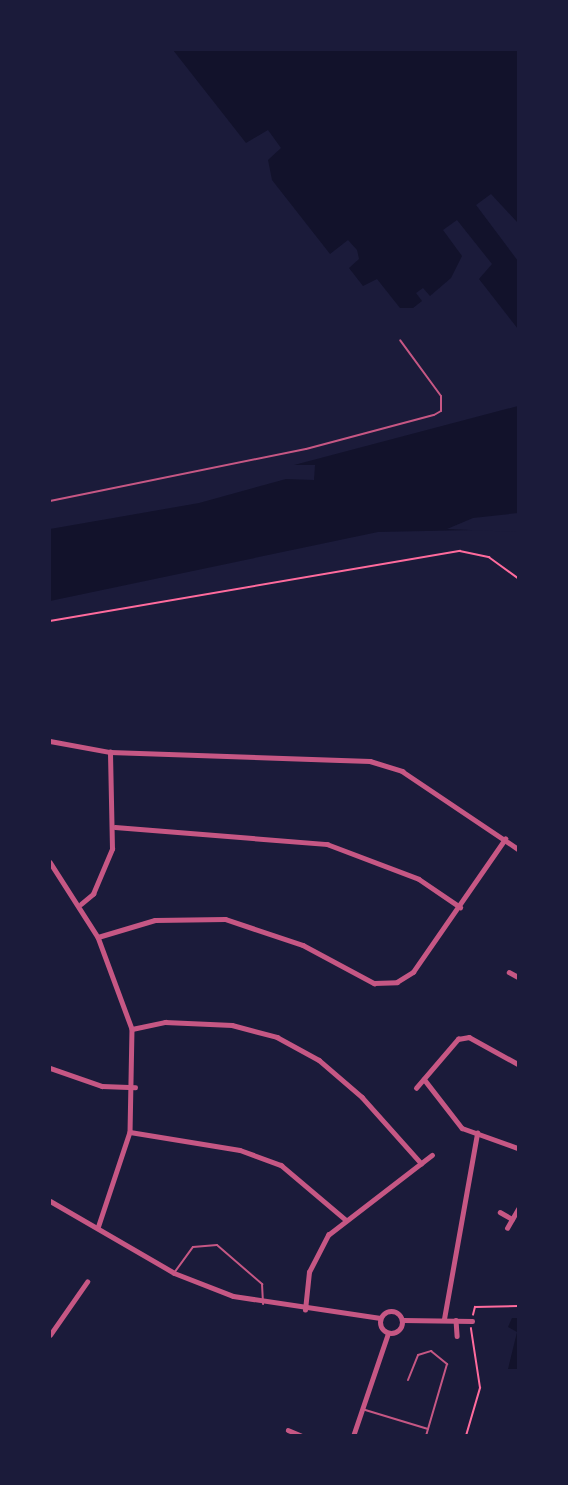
<!DOCTYPE html>
<html>
<head>
<meta charset="utf-8">
<style>
	body { margin:0 }
	#map { position:relative; width:568px; height:1485px; overflow:hidden; background:#1b1b3a; font-family:Karla,sans-serif }
	div>[style] { position:absolute }
	[style*='--x'] { left:calc(var(--x)*1px); top:calc(var(--y)*1px); width:calc(var(--w)*1px); rotate:calc(var(--a)*1deg) }
	.water>* { inset:0; background:#12122b }
	.pier>* { inset:0; background:#1b1b3a }
	.path>* { height:1.5px; margin:-0.75px; padding:0 0.75px; transform-origin:0.75px; border-radius:0.75px; background:#ff6b9d }
	.service>* { height:2px; margin:-1px; padding:0 1px; transform-origin:1px; border-radius:1px; background:#c65784 }
	.minor>* { height:4.5px; margin:-2.25px; padding:0 2.25px; transform-origin:2.25px; border-radius:2.25px; background:#c65784 }
	.tertiary>* { height:5px; margin:-2.5px; padding:0 2.5px; transform-origin:2.5px; border-radius:2.5px; background:#c65784 }
	.tertiary>.ring { margin:-2.5px; padding:0; box-sizing:content-box; background:none; border:5px solid #c65784; border-radius:50% }
	span { translate:-50% -50%; white-space:nowrap; text-align:center; line-height:1.15; -webkit-text-stroke:6px #1b1b3a; paint-order:stroke }
	.frame { position:absolute; inset:0; border:51px solid #1b1b3a; pointer-events:none }
</style>
</head>
<body>
<div id="map">
	<div class="water">
		<i style="clip-path:polygon(173px 50px,518px 50px,518px 223px,491px 194px,476px 205px,518px 261px,518px 329px,479px 279px,492px 264px,457px 220px,443px 230px,462px 256px,451px 278px,430px 296px,423px 288px,416px 293px,422px 301px,413px 308px,400px 308px,377px 279px,363px 286px,349px 268px,359px 259px,357px 250px,348px 240px,330px 254px,272px 180px,268px 160px,281px 148px,268px 130px,246px 143px)"></i>
		<i style="clip-path:polygon(518px 406px,518px 529px,378px 532px,50px 601px,50px 529px,199px 503px,286px 479px,314px 480px,315px 465px,294px 465px)"></i>
		<i style="clip-path:polygon(512px 1318px,518px 1318px,518px 1369px,508px 1369px,517px 1332px,508px 1327px)"></i>
	</div>
	<div class="pier">
		<i style="clip-path:polygon(518px 513px,518px 532px,447px 529px,473px 518px)"></i>
	</div>
	<div class="path">
		<i style="--x:50;--y:621;--w:416;--a:-9.7"></i>
		<i style="--x:460;--y:551;--w:30;--a:12"></i>
		<i style="--x:489;--y:557;--w:36;--a:36"></i>
		<i style="--x:473;--y:1315;--w:8;--a:-76"></i>
		<i style="--x:475;--y:1307;--w:43;--a:-1.3"></i>
		<i style="--x:466;--y:1436;--w:50;--a:-73.7"></i>
		<i style="--x:480;--y:1388;--w:60;--a:-98.7"></i>
	</div>
	<div class="service">
		<i style="--x:50;--y:501;--w:261;--a:-11.5"></i>
		<i style="--x:306;--y:449;--w:132;--a:-14.9"></i>
		<i style="--x:434;--y:415;--w:8;--a:-30"></i>
		<i style="--x:441;--y:411;--w:15;--a:-90"></i>
		<i style="--x:441;--y:396;--w:69;--a:-126.2"></i>
		<i style="--x:174;--y:1273;--w:32;--a:-54"></i>
		<i style="--x:193;--y:1247;--w:24;--a:-5"></i>
		<i style="--x:217;--y:1245;--w:60;--a:40.9"></i>
		<i style="--x:262;--y:1284;--w:20;--a:87"></i>
		<i style="--x:408;--y:1380;--w:27;--a:-68"></i>
		<i style="--x:418;--y:1355;--w:14;--a:-17"></i>
		<i style="--x:431;--y:1351;--w:21;--a:39"></i>
		<i style="--x:447;--y:1364;--w:75;--a:106.3"></i>
		<i style="--x:362;--y:1409;--w:69;--a:16.9"></i>
	</div>
	<div class="minor">
		<i style="--x:50;--y:741;--w:61;--a:10.4"></i>
		<i style="--x:110;--y:752;--w:260;--a:2"></i>
		<i style="--x:370;--y:761;--w:34;--a:17"></i>
		<i style="--x:402;--y:771;--w:140;--a:33.9"></i>
		<i style="--x:115;--y:827;--w:213;--a:4.6"></i>
		<i style="--x:327;--y:844;--w:98;--a:20.8"></i>
		<i style="--x:419;--y:879;--w:50;--a:34.3"></i>
		<i style="--x:50;--y:862;--w:89;--a:57.4"></i>
		<i style="--x:98;--y:937;--w:98;--a:69.7"></i>
		<i style="--x:132;--y:1029;--w:103;--a:91.1"></i>
		<i style="--x:130;--y:1132;--w:101;--a:108.4"></i>
		<i style="--x:81;--y:904;--w:16;--a:-40"></i>
		<i style="--x:93;--y:894;--w:49;--a:-67.1"></i>
		<i style="--x:112;--y:849;--w:97;--a:-91.2"></i>
		<i style="--x:98;--y:937;--w:59;--a:-16.6"></i>
		<i style="--x:155;--y:920;--w:70;--a:-0.8"></i>
		<i style="--x:225;--y:919;--w:82;--a:18.4"></i>
		<i style="--x:303;--y:945;--w:81;--a:28.2"></i>
		<i style="--x:374;--y:983;--w:23;--a:-2"></i>
		<i style="--x:397;--y:982;--w:19;--a:-32"></i>
		<i style="--x:413;--y:972;--w:162;--a:-55.3"></i>
		<i style="--x:509;--y:972;--w:10;--a:29"></i>
		<i style="--x:132;--y:1029;--w:34;--a:-12"></i>
		<i style="--x:165;--y:1022;--w:67;--a:2.6"></i>
		<i style="--x:232;--y:1025;--w:47;--a:14.9"></i>
		<i style="--x:277;--y:1037;--w:48;--a:28.7"></i>
		<i style="--x:319;--y:1060;--w:57;--a:40.7"></i>
		<i style="--x:362;--y:1097;--w:89;--a:48.2"></i>
		<i style="--x:50;--y:1068;--w:55;--a:19.1"></i>
		<i style="--x:102;--y:1086;--w:33;--a:2"></i>
		<i style="--x:424;--y:1079;--w:62;--a:52.2"></i>
		<i style="--x:462;--y:1128;--w:59;--a:19.7"></i>
		<i style="--x:416;--y:1088;--w:65;--a:-49.4"></i>
		<i style="--x:458;--y:1039;--w:11;--a:-10"></i>
		<i style="--x:469;--y:1037;--w:56;--a:28.9"></i>
		<i style="--x:130;--y:1132;--w:111;--a:9.3"></i>
		<i style="--x:240;--y:1150;--w:44;--a:20.1"></i>
		<i style="--x:281;--y:1165;--w:85;--a:40.2"></i>
		<i style="--x:500;--y:1212;--w:14;--a:30"></i>
		<i style="--x:507;--y:1228;--w:22;--a:-60"></i>
		<i style="--x:305;--y:1310;--w:38;--a:-84"></i>
		<i style="--x:309;--y:1272;--w:42;--a:-62.8"></i>
		<i style="--x:328;--y:1235;--w:131;--a:-37.6"></i>
		<i style="--x:444;--y:1319;--w:189;--a:-79.9"></i>
		<i style="--x:403;--y:1320;--w:69;--a:0.8"></i>
		<i style="--x:456;--y:1320;--w:16;--a:86"></i>
		<i style="--x:50;--y:1335;--w:65;--a:-55.1"></i>
		<i style="--x:288;--y:1430;--w:15;--a:23"></i>
	</div>
	<div class="tertiary">
		<i style="--x:50;--y:1201;--w:143;--a:30.1"></i>
		<i style="--x:174;--y:1273;--w:63;--a:21.3"></i>
		<i style="--x:233;--y:1296;--w:149;--a:8.5"></i>
		<i class="ring" style="left:380px;top:1311px;width:17px;height:17px"></i>
		<i style="--x:353;--y:1436;--w:109;--a:-71.2"></i>
	</div>
	<div class="frame"></div>
</div>
</body>
</html>
